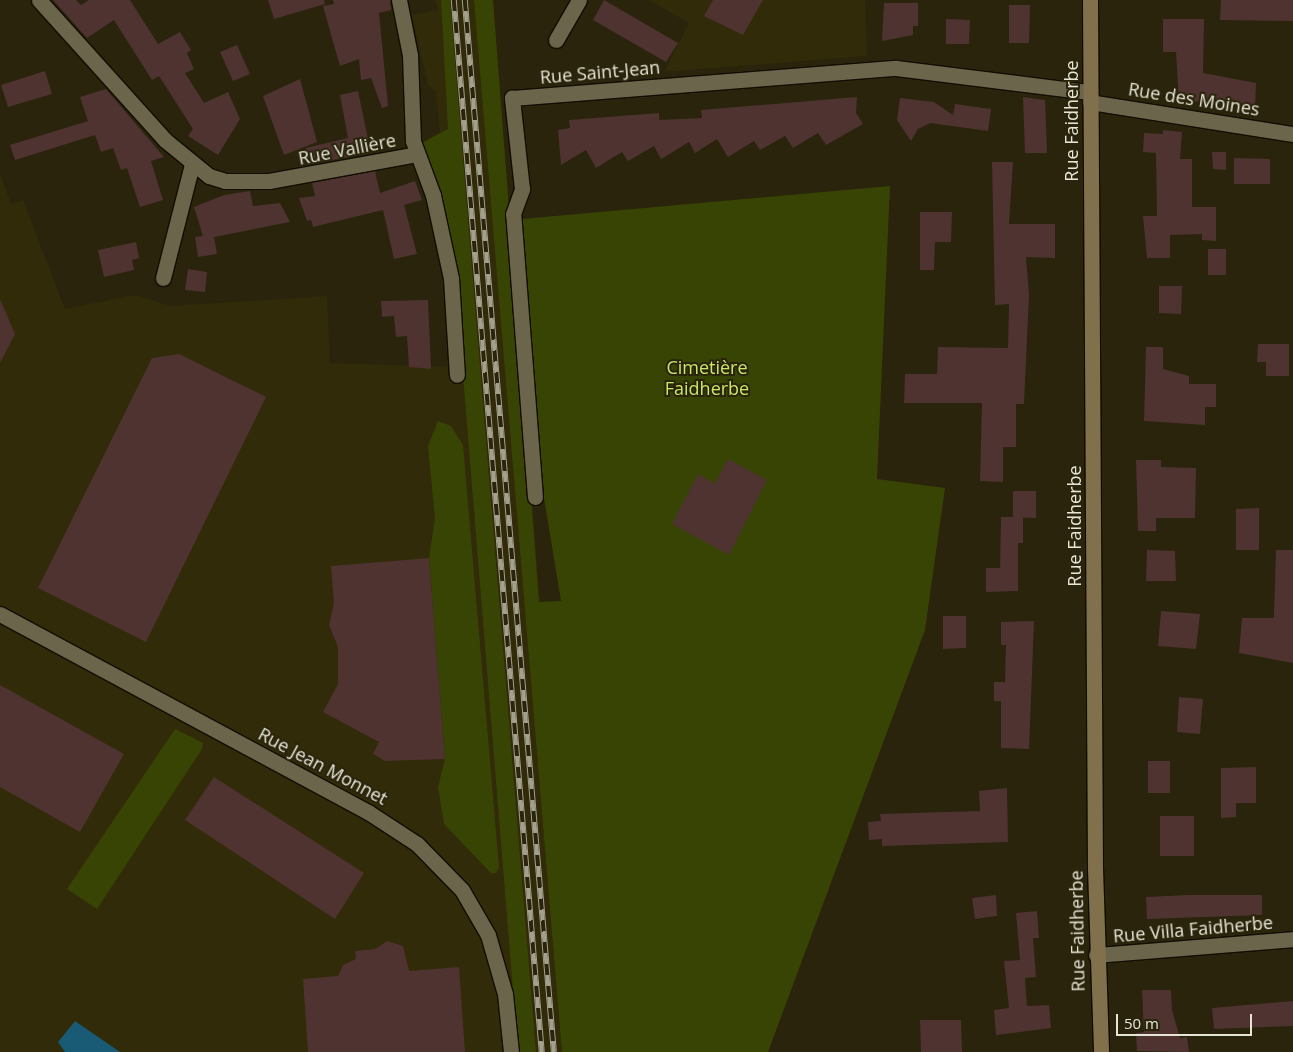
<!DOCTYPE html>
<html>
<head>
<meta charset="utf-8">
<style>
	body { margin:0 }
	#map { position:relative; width:1293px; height:1052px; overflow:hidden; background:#29240b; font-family:"Open Sans",sans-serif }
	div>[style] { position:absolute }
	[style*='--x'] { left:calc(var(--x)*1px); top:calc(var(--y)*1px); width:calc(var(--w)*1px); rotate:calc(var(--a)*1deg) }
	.built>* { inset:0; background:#312b09 }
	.green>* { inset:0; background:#384404 }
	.water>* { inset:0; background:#195a74 }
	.building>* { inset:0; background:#4e3330 }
	.roads { filter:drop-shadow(1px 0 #110d00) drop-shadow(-1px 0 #110d00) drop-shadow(0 1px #110d00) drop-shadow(0 -1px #110d00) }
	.street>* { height:15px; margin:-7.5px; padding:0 7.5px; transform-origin:7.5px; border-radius:7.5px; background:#6a654b }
	.secondary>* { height:15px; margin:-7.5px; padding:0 7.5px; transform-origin:7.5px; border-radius:7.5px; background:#80704b }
	.rail>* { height:5.5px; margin-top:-2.75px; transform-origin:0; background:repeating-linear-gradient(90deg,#29240b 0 11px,#a3a08d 0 22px); box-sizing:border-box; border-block:1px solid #a3a08d }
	span { translate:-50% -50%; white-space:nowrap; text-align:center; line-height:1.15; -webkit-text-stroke:4px #29240b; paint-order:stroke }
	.street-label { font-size:18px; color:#e7e5d6 }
	.park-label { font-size:18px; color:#c9e767 }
	.scale { position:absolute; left:1116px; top:1014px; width:136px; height:22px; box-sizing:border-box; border:2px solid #e7e5d6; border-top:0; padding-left:6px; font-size:15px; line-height:18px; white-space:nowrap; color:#e7e5d6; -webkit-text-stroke:4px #29240b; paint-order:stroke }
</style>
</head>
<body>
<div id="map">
	<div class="built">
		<i style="clip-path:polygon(435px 0,493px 0,575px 1052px,0 1052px,0 173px,11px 204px,23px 200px,65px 309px,134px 295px,171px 306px,327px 296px,330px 363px,462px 367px,447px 231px,422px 143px,440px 132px,436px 92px,428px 85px,412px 15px,438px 10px)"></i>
		<i style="clip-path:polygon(649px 0,865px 0,867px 56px,664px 72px,689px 23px)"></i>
	</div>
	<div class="green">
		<i style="clip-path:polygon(441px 0,450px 0,536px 1052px,518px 1052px,457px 301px,447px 231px,422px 143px,448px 129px)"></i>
		<i style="clip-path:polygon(474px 0,493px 0,539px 602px,561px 601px,544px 498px,522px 219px,890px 186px,877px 479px,945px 488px,925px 630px,768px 1052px,562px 1052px)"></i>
		<i style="clip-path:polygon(438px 421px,451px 426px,463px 445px,499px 867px,496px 873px,491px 873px,444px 824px,438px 787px,445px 759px,429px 558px,435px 518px,428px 446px)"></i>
		<i style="clip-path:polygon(175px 729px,203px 743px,202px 749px,97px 909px,67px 889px)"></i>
	</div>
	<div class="water">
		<i style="clip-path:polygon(75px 1021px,120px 1052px,65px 1052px,58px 1042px)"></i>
	</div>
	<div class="building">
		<i style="clip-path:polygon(53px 0,76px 0,81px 5px,89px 0,130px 0,158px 44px,180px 32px,191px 50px,187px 53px,194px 69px,185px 73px,204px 103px,228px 92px,240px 119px,218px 155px,188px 136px,193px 129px,159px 76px,152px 80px,114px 20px,87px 38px)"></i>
		<i style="clip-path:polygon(268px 0,324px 0,325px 4px,274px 19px)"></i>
		<i style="clip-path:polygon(333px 0,390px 0,391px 10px,379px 13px,388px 106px,382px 108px,371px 78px,361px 80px,359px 59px,340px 66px,323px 6px,334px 4px)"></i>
		<i style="clip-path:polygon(604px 0,678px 43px,666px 62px,593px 20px)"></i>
		<i style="clip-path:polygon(713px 0,763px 0,743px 35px,704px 16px)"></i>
		<i style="clip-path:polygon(1221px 0,1293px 0,1293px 21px,1220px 20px)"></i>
		<i style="clip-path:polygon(884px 3px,918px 3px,918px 26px,913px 26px,913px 35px,882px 41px)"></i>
		<i style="clip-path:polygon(1009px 5px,1030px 5px,1029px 43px,1009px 43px)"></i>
		<i style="clip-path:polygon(946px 19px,970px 20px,969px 44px,946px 44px)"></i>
		<i style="clip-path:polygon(1163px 19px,1204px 19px,1203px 73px,1256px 83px,1255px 109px,1208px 97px,1208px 101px,1179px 102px,1176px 52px,1163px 52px)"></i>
		<i style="clip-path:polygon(237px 45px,250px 74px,233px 81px,220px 52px)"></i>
		<i style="clip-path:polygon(45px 71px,52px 94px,8px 107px,1px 85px)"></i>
		<i style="clip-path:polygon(300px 79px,317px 142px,284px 155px,263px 96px)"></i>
		<i style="clip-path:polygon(106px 89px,164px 157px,151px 161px,163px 200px,140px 207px,127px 168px,121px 170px,113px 148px,101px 152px,95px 135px,15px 160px,10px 145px,88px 121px,80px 97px)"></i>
		<i style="clip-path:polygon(358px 91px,371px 153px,310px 164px,306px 148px,348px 138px,340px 95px)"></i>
		<i style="clip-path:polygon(857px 97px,856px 113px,863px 124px,826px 145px,818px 133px,793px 148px,785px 136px,760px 150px,754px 141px,728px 157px,717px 139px,695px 153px,689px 142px,661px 159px,654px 146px,628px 161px,622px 152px,596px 168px,586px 150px,561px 165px,558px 130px,570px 128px,569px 120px,659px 113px,659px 120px,702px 118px,701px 110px)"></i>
		<i style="clip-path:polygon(1023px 97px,1045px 100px,1047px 153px,1025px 153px)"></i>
		<i style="clip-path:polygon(900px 98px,934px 102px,953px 115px,955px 104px,991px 109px,988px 131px,930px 123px,918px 129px,911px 141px,897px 120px)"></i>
		<i style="clip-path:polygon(1163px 130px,1182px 132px,1180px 159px,1192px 159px,1192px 207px,1216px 207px,1216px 241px,1202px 240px,1202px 234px,1170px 235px,1170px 258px,1147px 258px,1143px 216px,1157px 216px,1156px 153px,1143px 152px,1144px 133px,1163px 134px)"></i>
		<i style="clip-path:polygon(1212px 152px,1226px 152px,1226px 170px,1213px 169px)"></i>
		<i style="clip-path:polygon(1234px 158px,1270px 159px,1270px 184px,1234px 184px)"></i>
		<i style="clip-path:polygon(992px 162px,1013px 162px,1009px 224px,1055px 224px,1055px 258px,1026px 257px,1029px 295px,1024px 404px,1016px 404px,1016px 447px,1003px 447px,1003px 482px,980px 481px,982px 403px,904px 403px,905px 374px,937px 374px,938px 347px,1008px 348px,1009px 304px,995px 305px)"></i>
		<i style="clip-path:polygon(375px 171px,380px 193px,415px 181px,422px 200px,404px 205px,417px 254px,394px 259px,383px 210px,313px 227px,311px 220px,307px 221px,299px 198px,315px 196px,312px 183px)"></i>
		<i style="clip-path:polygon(250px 191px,253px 206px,280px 203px,290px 222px,214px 237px,217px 254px,198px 257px,195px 237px,203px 236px,194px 207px,224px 195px)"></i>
		<i style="clip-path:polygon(920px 212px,952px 212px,951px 242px,935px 242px,934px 270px,920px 270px)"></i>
		<i style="clip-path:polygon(136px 242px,139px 258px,132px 260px,134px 270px,104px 277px,98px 250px)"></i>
		<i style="clip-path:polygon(1208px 249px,1226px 249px,1226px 275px,1208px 275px)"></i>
		<i style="clip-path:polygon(188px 269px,207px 272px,205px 292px,185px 290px)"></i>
		<i style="clip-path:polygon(1159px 286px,1182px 286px,1181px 314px,1159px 313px)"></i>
		<i style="clip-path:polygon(0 299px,15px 334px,0 363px)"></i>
		<i style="clip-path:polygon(428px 300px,431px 369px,409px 367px,407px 336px,396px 337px,394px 316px,382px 317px,381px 301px)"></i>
		<i style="clip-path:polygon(1258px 344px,1289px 344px,1289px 376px,1266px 376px,1266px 362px,1257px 362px)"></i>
		<i style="clip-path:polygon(1146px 347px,1163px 347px,1163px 369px,1189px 376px,1189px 384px,1216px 384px,1216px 407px,1205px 407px,1205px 425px,1144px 421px)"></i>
		<i style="clip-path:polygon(179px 354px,266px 397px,146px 642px,38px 588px,152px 358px)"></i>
		<i style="clip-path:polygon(728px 459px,767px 480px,729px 555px,672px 524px,698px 474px,715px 484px)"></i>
		<i style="clip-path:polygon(1136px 460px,1161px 460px,1161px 467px,1196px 468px,1195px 518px,1156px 518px,1156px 531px,1138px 531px)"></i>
		<i style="clip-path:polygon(1013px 491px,1036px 491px,1036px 518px,1013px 517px)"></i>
		<i style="clip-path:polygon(1259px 508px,1259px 550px,1236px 550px,1236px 509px)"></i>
		<i style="clip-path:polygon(1001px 517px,1023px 517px,1023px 543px,1018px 543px,1018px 591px,986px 592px,986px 568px,1000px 568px)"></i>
		<i style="clip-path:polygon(1147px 550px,1175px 551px,1176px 581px,1146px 581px)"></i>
		<i style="clip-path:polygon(1276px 550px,1293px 550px,1293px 663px,1239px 653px,1242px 618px,1274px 618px)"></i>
		<i style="clip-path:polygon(429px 558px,445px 759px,385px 761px,373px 754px,379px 742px,323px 712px,338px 684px,338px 647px,329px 625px,334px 603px,331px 566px)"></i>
		<i style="clip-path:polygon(1161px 611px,1200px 614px,1196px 649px,1158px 646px)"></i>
		<i style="clip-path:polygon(943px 616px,966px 616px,966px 648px,943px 649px)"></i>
		<i style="clip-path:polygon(1034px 621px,1029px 749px,1001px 748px,1001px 701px,994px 701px,994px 682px,1005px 682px,1006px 645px,1001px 645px,1001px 622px)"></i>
		<i style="clip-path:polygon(0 685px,124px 754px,80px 832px,0 787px)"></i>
		<i style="clip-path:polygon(1179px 697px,1203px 699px,1200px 734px,1177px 732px)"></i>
		<i style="clip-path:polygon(1148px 761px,1170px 761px,1170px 793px,1148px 793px)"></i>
		<i style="clip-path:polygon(1256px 767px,1256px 803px,1236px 803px,1236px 817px,1221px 818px,1221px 768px)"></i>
		<i style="clip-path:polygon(214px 777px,364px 873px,335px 919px,185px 820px)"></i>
		<i style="clip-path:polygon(1007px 788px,1008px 842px,882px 846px,882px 839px,869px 840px,868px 822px,881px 821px,880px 814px,980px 811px,979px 791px)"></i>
		<i style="clip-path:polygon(1160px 816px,1194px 816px,1194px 856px,1160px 856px)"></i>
		<i style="clip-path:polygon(996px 895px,997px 916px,975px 919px,972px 898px)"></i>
		<i style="clip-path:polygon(1187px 895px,1262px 895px,1262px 915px,1147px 919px,1146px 897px)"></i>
		<i style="clip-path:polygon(1037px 911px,1039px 938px,1033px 938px,1036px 977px,1025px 978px,1027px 1006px,1049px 1005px,1051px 1028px,996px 1035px,994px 1010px,1009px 1008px,1004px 961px,1020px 960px,1016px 913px)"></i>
		<i style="clip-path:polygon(387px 941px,403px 946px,409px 971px,459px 967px,465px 1052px,308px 1052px,303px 979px,338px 976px,343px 965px,356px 959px,355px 951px,375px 949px)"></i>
		<i style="clip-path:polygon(1142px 990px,1171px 990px,1172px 1010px,1180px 1038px,1187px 1037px,1189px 1052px,1137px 1051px,1136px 1033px,1144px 1032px)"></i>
		<i style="clip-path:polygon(1293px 1001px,1293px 1026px,1214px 1029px,1212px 1008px)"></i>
		<i style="clip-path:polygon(920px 1020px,961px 1020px,962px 1052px,921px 1052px)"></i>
	</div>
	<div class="roads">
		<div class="street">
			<i style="--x:39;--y:0;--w:188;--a:48"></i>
			<i style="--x:165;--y:140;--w:57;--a:39.3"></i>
			<i style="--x:209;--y:176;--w:17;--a:17"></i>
			<i style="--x:225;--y:181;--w:44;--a:0"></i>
			<i style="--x:269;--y:181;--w:150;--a:-10.3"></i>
			<i style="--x:399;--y:0;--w:56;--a:78.7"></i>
			<i style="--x:410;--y:55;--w:86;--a:88"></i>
			<i style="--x:413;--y:141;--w:58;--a:69.7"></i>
			<i style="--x:433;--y:195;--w:85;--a:77.8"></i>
			<i style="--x:451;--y:278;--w:97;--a:86.5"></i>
			<i style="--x:556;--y:40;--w:46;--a:-60.1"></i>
			<i style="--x:1090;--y:102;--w:206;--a:9"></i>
			<i style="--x:163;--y:278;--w:118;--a:-75.7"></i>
			<i style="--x:535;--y:497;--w:284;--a:-94.4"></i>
			<i style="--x:513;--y:214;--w:27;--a:-70"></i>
			<i style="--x:522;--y:189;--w:92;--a:-96.3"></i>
			<i style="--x:512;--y:98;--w:385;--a:-4.5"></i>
			<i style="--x:896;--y:68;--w:195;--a:7.1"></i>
			<i style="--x:0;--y:614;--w:418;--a:28.3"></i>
			<i style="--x:368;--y:812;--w:59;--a:33.1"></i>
			<i style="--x:417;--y:844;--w:64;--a:45.6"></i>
			<i style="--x:462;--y:890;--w:52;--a:60"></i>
			<i style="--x:488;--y:935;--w:61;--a:73.9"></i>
			<i style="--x:505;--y:994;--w:58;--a:84.1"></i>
			<i style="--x:1096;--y:955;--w:198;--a:-4.6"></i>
		</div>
		<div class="secondary">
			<i style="--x:1090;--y:0;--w:868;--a:89.67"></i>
			<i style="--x:1095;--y:868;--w:184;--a:88.1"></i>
		</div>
	</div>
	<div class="rail">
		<i style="--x:454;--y:0;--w:1056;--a:85.22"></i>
		<i style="--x:465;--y:0;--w:1056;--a:85.16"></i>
	</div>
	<div class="street-label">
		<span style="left:600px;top:72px;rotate:-5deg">Rue Saint-Jean</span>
		<span style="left:1194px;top:99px;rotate:9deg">Rue des Moines</span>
		<span style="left:1071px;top:121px;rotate:-90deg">Rue Faidherbe</span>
		<span style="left:347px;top:149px;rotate:-11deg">Rue Vallière</span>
		<span style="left:1074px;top:526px;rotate:-90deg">Rue Faidherbe</span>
		<span style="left:323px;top:766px;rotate:28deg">Rue Jean Monnet</span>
		<span style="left:1193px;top:929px;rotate:-5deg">Rue Villa Faidherbe</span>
		<span style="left:1077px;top:931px;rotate:-91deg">Rue Faidherbe</span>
	</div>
	<div class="park-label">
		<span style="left:707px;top:378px">Cimetière<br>Faidherbe</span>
	</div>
	<div class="scale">50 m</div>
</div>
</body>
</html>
